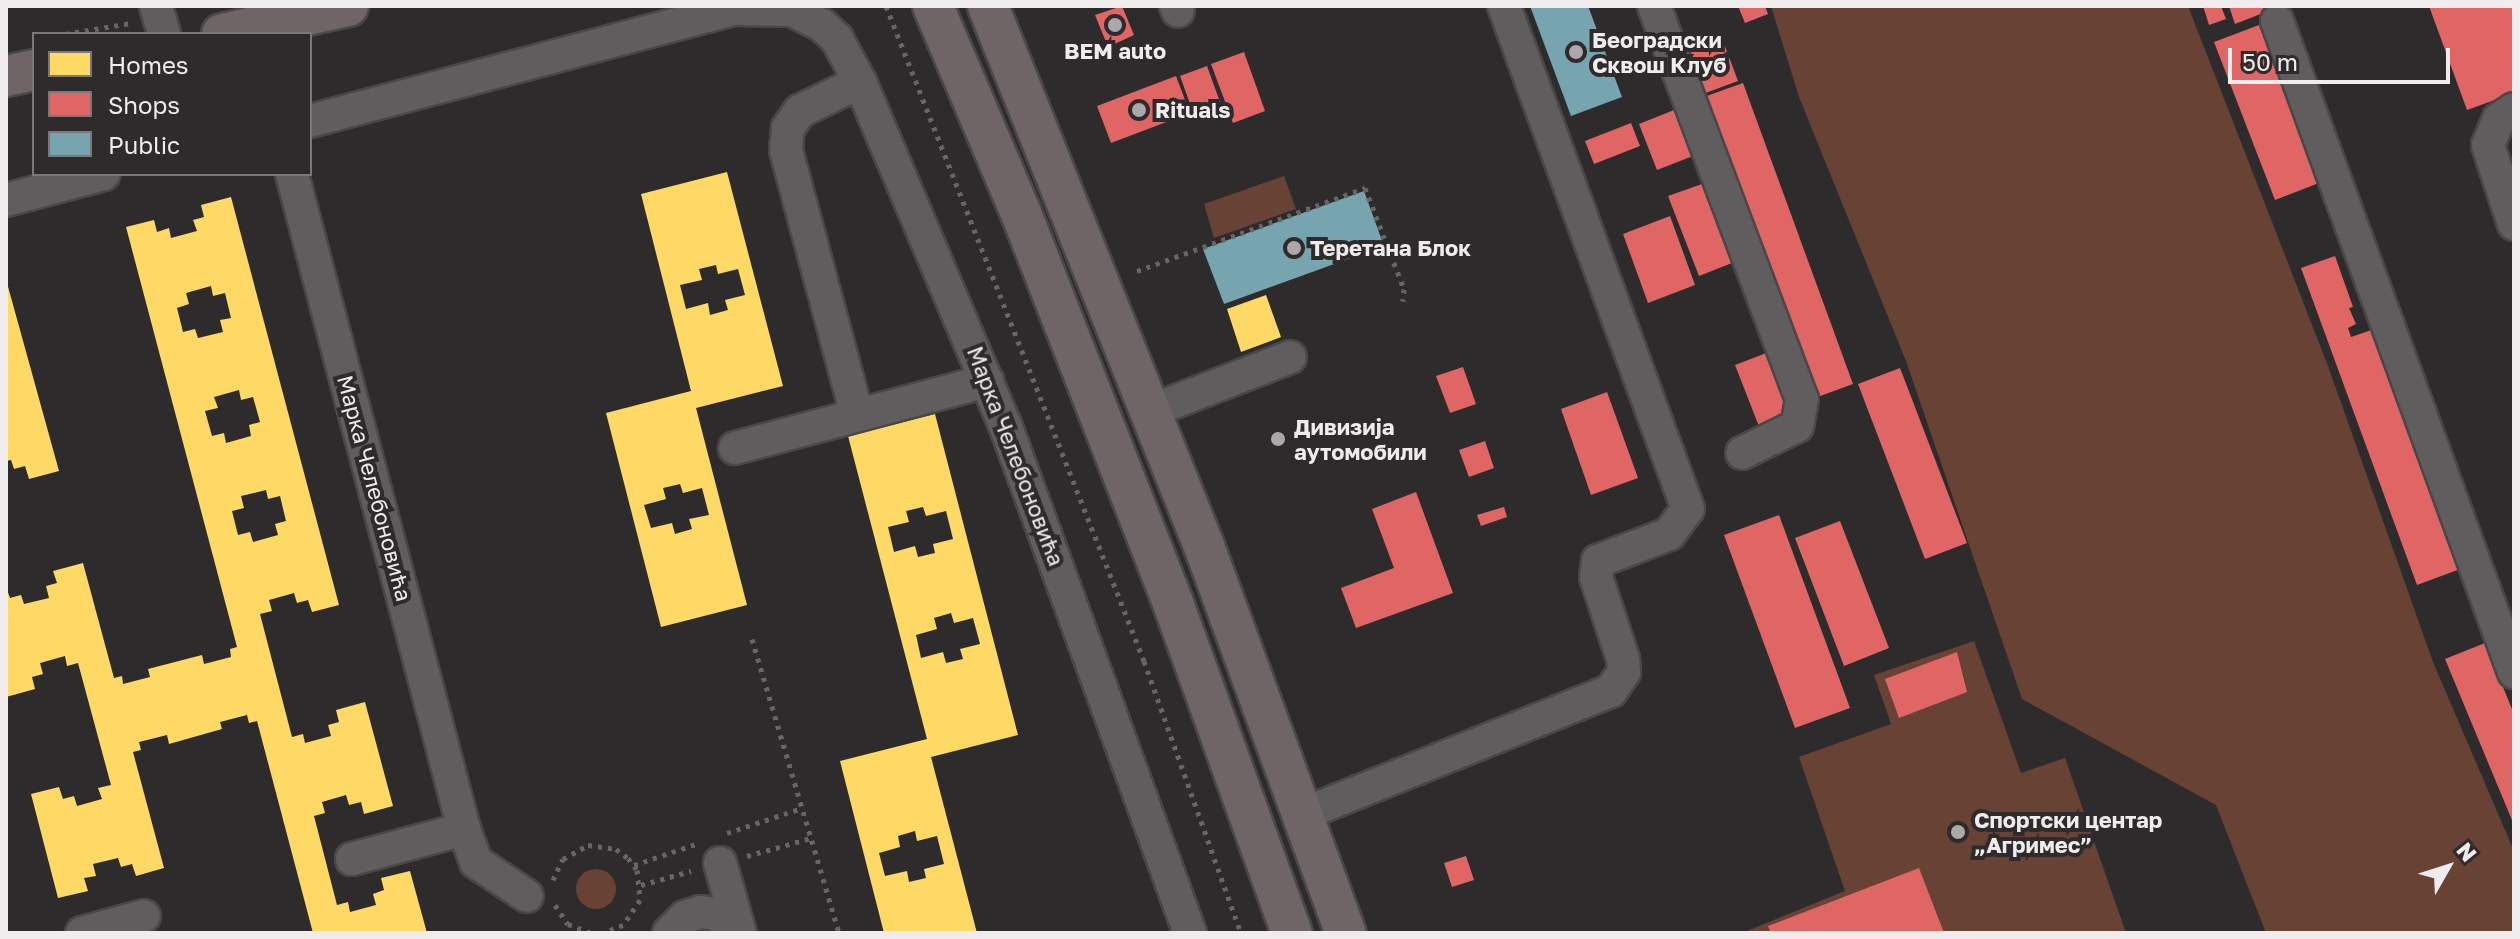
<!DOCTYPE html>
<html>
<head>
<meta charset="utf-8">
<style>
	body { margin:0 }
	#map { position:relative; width:2520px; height:939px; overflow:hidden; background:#2e2b2c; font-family:"Golos Text",sans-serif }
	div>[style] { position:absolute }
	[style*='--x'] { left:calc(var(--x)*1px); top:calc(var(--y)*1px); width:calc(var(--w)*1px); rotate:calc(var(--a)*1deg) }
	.green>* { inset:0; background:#694236 }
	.round { border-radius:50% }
	.homes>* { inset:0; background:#ffd966 }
	.shops>* { inset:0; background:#e06666 }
	.public>* { inset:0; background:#76a5af }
	.path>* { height:5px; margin-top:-2.5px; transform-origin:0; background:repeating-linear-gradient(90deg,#676666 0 4px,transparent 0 10px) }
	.roads { filter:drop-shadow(2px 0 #4a4748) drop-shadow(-2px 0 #4a4748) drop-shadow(0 2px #4a4748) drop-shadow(0 -2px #4a4748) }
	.minor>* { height:32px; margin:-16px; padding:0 16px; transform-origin:16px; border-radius:16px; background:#5f5d5e }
	.major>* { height:40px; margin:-20px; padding:0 20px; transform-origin:20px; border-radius:20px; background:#6f6466 }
	.dots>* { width:22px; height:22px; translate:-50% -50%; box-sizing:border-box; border:4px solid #2f2a2c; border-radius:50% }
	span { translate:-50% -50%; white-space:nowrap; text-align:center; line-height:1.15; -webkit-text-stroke:8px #2f2a2c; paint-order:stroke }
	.poi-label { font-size:22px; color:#f0ecee; font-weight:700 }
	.left { translate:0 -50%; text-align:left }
	.street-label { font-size:22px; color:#f0ecee }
	.frame { position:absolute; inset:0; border:8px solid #f0ecee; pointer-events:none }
	.legend { position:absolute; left:32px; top:32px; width:280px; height:144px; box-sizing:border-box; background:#2f2a2c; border:2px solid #7c787a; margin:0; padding:10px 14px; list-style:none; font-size:24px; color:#f0ecee }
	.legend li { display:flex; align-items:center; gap:16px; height:40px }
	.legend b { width:40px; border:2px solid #7c787a }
	.north { position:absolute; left:2408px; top:827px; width:80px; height:80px; -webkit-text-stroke:6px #2f2a2c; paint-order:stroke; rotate:51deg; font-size:22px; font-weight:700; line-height:32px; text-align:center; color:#f0ecee }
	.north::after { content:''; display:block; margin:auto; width:28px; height:36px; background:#f0ecee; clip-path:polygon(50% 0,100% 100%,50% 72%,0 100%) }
	.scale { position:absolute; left:2228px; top:48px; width:222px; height:36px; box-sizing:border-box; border:4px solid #f0ecee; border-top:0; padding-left:10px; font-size:24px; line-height:28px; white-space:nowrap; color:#f0ecee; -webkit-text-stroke:6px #2f2a2c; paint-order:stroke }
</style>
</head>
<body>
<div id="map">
	<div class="green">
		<i style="clip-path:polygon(1771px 6px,2188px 6px,2328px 366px,2433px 662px,2514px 851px,2514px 933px,2266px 933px,2216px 805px,2022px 699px,1906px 361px,1799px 97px)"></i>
		<i style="clip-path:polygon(1284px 176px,1296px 209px,1214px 238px,1204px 204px)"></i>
		<i style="clip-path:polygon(1974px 641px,2021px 773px,2065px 758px,2126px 933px,1742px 933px,1845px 891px,1799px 757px,1891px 724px,1874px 675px)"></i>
		<i class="round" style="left:576px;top:869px;width:40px;height:40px"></i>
	</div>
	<div class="homes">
		<i style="clip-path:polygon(evenodd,727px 172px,783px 386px,696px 408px,747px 605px,661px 627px,606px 413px,691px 391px,641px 194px,727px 172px,716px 265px,718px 274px,738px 269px,745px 295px,725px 300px,728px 310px,710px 315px,708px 303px,686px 309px,680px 285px,702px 280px,699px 269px,716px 265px,727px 172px,680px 484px,683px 493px,702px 488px,709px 515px,689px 519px,692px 529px,675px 534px,672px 523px,651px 528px,644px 505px,666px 499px,663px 488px,680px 484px)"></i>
		<i style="clip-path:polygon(evenodd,231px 197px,339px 605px,312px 612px,308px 600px,297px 603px,294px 593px,269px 600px,272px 611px,260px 614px,292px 737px,303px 734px,305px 743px,331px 736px,328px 725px,339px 722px,336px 710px,365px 702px,393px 806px,364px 814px,361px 802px,349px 805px,346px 795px,322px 802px,325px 813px,314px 816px,337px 905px,348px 902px,350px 912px,376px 905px,373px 894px,384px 890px,381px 878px,410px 871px,427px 933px,313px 933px,257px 721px,249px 723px,247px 715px,220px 722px,222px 729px,169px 744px,167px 735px,139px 742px,141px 750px,133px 752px,164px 868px,136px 876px,132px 864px,121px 867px,118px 858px,93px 864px,96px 876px,84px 878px,88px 891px,58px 898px,31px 794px,59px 787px,63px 799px,74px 796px,77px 806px,102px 799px,98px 788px,111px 785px,78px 663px,67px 666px,65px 656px,40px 663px,43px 674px,32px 677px,35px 689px,6px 697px,6px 587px,10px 598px,21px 595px,24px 604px,49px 598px,46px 586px,57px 583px,53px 571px,83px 563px,114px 678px,122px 676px,123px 684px,150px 677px,148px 669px,202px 655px,204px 664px,231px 657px,230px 649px,237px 647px,126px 227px,154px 220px,157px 232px,169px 228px,171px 238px,197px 231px,193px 220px,204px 217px,201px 205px,231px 197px,211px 286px,213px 296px,225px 293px,231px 318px,220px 320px,223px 332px,198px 338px,195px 329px,183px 332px,177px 308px,189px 304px,186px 293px,211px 286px,231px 197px,239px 390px,241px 400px,253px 397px,260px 422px,249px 425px,251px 436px,226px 443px,224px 433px,212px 436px,205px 411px,218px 408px,214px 397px,239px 390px,231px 197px,266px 490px,268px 499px,280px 496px,286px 521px,275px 524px,278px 535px,253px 542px,250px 532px,238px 535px,232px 511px,244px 508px,241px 496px,266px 490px)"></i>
		<i style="clip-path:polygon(7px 283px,59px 471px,29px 479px,25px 466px,14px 469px,11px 460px,6px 461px)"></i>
		<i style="clip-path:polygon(1266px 295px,1281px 337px,1241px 352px,1227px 309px)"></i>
		<i style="clip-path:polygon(evenodd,935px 414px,1018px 735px,931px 757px,977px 933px,884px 933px,840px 761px,927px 739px,848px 436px,935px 414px,923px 507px,926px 516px,946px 511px,953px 539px,933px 544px,935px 553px,918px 557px,915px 546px,894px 552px,888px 527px,909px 522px,906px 511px,923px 507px,935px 414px,951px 613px,954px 623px,973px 618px,980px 644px,960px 649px,963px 659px,946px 663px,943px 652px,921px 658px,916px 635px,937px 629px,934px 618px,951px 613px,935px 414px,915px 831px,917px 841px,937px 836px,944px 864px,924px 869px,926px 878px,909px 882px,907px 871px,885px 876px,879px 853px,900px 847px,898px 836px,915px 831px)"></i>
	</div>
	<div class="shops">
		<i style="clip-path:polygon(1122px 6px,1134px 35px,1108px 47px,1095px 15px)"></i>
		<i style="clip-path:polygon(1738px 6px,1765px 6px,1768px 14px,1745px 23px)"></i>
		<i style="clip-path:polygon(2203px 6px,2221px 6px,2226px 19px,2209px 25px)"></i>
		<i style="clip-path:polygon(2229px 6px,2281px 6px,2235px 24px)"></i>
		<i style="clip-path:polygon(2429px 6px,2514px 6px,2514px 93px,2467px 110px)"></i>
		<i style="clip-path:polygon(2259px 25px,2319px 183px,2275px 200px,2214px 42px)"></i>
		<i style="clip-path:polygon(1720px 33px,1738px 81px,1700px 95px,1682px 48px)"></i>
		<i style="clip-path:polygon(1244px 52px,1265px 111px,1233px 123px,1211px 64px)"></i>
		<i style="clip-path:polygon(1207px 66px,1220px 102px,1193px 112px,1180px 76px)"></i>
		<i style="clip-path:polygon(1176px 76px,1190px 113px,1111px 143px,1097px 106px)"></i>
		<i style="clip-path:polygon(1743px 83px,1853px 384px,1812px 399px,1701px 98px)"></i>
		<i style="clip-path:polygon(1674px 110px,1693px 156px,1657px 170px,1639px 124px)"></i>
		<i style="clip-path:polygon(1631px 123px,1640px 146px,1594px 164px,1585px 141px)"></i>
		<i style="clip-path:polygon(1702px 184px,1732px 263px,1699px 276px,1668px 196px)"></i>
		<i style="clip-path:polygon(1670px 216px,1695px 285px,1648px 303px,1623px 234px)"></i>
		<i style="clip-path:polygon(2335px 256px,2353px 307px,2349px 308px,2356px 324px,2348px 328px,2351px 337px,2383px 326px,2471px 565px,2417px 585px,2301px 268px)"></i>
		<i style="clip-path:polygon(1769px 352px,1793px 416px,1760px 429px,1735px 365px)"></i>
		<i style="clip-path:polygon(1463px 367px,1476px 404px,1450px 413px,1436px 376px)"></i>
		<i style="clip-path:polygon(1900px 368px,1967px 543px,1925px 559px,1858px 384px)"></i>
		<i style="clip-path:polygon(1607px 392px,1638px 478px,1591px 495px,1561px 409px)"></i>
		<i style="clip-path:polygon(1485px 441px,1494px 468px,1469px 477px,1459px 450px)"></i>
		<i style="clip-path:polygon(1416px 492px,1453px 593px,1356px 628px,1341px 588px,1394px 568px,1372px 509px)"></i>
		<i style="clip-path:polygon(1504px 507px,1507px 517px,1481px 526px,1477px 515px)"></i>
		<i style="clip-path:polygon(1779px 515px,1850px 708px,1795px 728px,1724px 535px)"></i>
		<i style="clip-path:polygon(1840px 521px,1889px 648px,1844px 666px,1795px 538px)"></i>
		<i style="clip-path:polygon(2485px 643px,2514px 714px,2514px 825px,2445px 659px)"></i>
		<i style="clip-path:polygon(1957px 652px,1967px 692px,1899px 718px,1885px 679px)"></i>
		<i style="clip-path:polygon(1466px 856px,1474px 880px,1452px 887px,1444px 863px)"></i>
		<i style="clip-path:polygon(1919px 868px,1944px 933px,1771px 933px,1768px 926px)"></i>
	</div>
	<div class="public">
		<i style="clip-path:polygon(1530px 6px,1588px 6px,1622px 97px,1571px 116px)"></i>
		<i style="clip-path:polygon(1364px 191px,1384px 246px,1224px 304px,1203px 249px)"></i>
	</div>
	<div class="path">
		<i style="--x:886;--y:6;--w:704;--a:68.5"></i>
		<i style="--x:1144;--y:661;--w:289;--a:70.4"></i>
		<i style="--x:65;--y:34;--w:67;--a:-9.5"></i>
		<i style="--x:1137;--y:271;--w:243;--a:-20"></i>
		<i style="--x:1365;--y:188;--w:108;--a:68.9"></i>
		<i style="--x:1404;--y:289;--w:12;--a:95"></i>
		<i style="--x:752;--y:639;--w:307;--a:73.5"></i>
		<i style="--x:727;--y:833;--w:79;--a:-18.4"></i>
		<i style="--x:747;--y:856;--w:66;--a:-15.7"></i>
		<i style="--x:634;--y:865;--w:69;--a:-18.7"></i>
		<i style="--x:553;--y:880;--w:23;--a:-65"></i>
		<i style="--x:563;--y:859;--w:29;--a:-29"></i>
		<i style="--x:588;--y:845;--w:28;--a:8"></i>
		<i style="--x:616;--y:849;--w:15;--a:37"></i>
		<i style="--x:628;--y:858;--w:15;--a:53"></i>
		<i style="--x:637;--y:870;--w:30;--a:84"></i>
		<i style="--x:640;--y:900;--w:30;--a:124"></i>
		<i style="--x:623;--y:925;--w:22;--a:159"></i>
		<i style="--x:641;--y:885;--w:52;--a:-15.6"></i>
		<i style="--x:555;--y:905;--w:23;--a:56"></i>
		<i style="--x:568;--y:924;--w:25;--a:21"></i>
	</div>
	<div class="roads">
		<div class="minor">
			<i style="--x:156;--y:6;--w:29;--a:74"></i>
			<i style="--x:1176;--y:6;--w:5;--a:68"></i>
			<i style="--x:1654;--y:6;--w:420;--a:69.4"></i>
			<i style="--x:1802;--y:399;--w:27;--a:100"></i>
			<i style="--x:1797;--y:426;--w:61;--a:153.9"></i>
			<i style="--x:2277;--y:21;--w:693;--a:70"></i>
			<i style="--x:2514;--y:109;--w:18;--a:146"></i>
			<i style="--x:2499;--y:119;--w:28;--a:113"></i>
			<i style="--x:2488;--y:145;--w:83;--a:71.8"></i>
			<i style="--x:310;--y:121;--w:438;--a:-14.8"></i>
			<i style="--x:733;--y:9;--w:59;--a:1"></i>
			<i style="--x:792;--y:10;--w:34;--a:27"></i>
			<i style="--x:822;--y:25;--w:21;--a:43"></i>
			<i style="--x:837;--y:39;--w:49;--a:61.9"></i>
			<i style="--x:860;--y:82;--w:375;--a:67.1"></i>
			<i style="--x:1006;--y:427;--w:538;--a:70.02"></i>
			<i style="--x:292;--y:174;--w:677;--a:75.29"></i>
			<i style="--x:464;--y:829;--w:116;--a:165"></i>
			<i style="--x:6;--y:200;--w:101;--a:-14.9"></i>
			<i style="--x:1151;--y:411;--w:149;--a:-21.2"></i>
			<i style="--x:857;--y:415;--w:274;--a:-105"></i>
			<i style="--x:786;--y:150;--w:22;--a:-85"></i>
			<i style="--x:788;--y:128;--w:21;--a:-55"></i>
			<i style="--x:800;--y:111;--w:67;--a:-25.8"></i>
			<i style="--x:735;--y:448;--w:261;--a:-14.9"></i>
			<i style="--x:1303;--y:814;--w:332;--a:-21.8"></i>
			<i style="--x:1611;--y:691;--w:23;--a:-56"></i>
			<i style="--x:1624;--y:672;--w:13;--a:-94"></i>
			<i style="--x:1623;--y:659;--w:86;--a:-108.2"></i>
			<i style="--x:1596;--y:577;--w:16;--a:-83"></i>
			<i style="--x:1598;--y:561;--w:76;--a:-20.8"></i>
			<i style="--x:1669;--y:534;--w:31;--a:-53"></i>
			<i style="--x:1688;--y:509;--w:536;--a:-110.09"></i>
			<i style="--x:464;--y:829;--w:35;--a:70"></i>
			<i style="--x:476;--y:862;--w:61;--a:33.7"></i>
			<i style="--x:720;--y:863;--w:73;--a:74.1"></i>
			<i style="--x:82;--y:933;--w:64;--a:-15.3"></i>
			<i style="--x:669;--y:933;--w:23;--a:-45"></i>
			<i style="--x:685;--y:917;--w:16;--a:-18"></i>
			<i style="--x:700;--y:912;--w:16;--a:7"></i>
			<i style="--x:716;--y:914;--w:30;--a:40"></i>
		</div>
		<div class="major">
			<i style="--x:933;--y:6;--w:225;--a:67"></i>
			<i style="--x:1021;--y:213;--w:419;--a:68.7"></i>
			<i style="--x:1173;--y:603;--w:351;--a:70.2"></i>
			<i style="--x:988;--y:6;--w:582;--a:68.2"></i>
			<i style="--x:1204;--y:546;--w:412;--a:69.9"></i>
			<i style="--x:222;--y:34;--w:129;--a:-12.5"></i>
			<i style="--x:6;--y:76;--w:29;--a:-12"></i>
		</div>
	</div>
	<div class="dots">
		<i style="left:1115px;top:25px;background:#aca8aa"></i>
		<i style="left:1576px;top:52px;background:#aca8aa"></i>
		<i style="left:1139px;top:110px;background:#aca8aa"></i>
		<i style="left:1294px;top:248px;background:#aca8aa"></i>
		<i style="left:1278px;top:439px;background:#aca8aa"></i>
		<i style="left:1958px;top:832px;background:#aca8aa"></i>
	</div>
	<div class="poi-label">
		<span class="left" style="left:1592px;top:52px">Београдски<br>Сквош Клуб</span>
		<span style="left:1115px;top:51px">BEM auto</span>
		<span class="left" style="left:1155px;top:110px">Rituals</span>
		<span class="left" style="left:1310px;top:248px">Теретана Блок</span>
		<span class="left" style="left:1294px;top:439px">Дивизија<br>аутомобили</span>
		<span class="left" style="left:1974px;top:832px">Спортски центар<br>„Агримес”</span>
	</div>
	<div class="street-label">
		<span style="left:1016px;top:456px;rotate:69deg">Марка Челебоновића</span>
		<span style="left:375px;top:488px;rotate:75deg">Марка Челебоновића</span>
	</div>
	<div class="frame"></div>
	<ul class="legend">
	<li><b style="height:22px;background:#ffd966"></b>Homes</li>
	<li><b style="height:22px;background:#e06666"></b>Shops</li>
	<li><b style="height:22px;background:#76a5af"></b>Public</li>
	</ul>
	<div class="north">N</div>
	<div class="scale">50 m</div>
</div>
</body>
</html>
